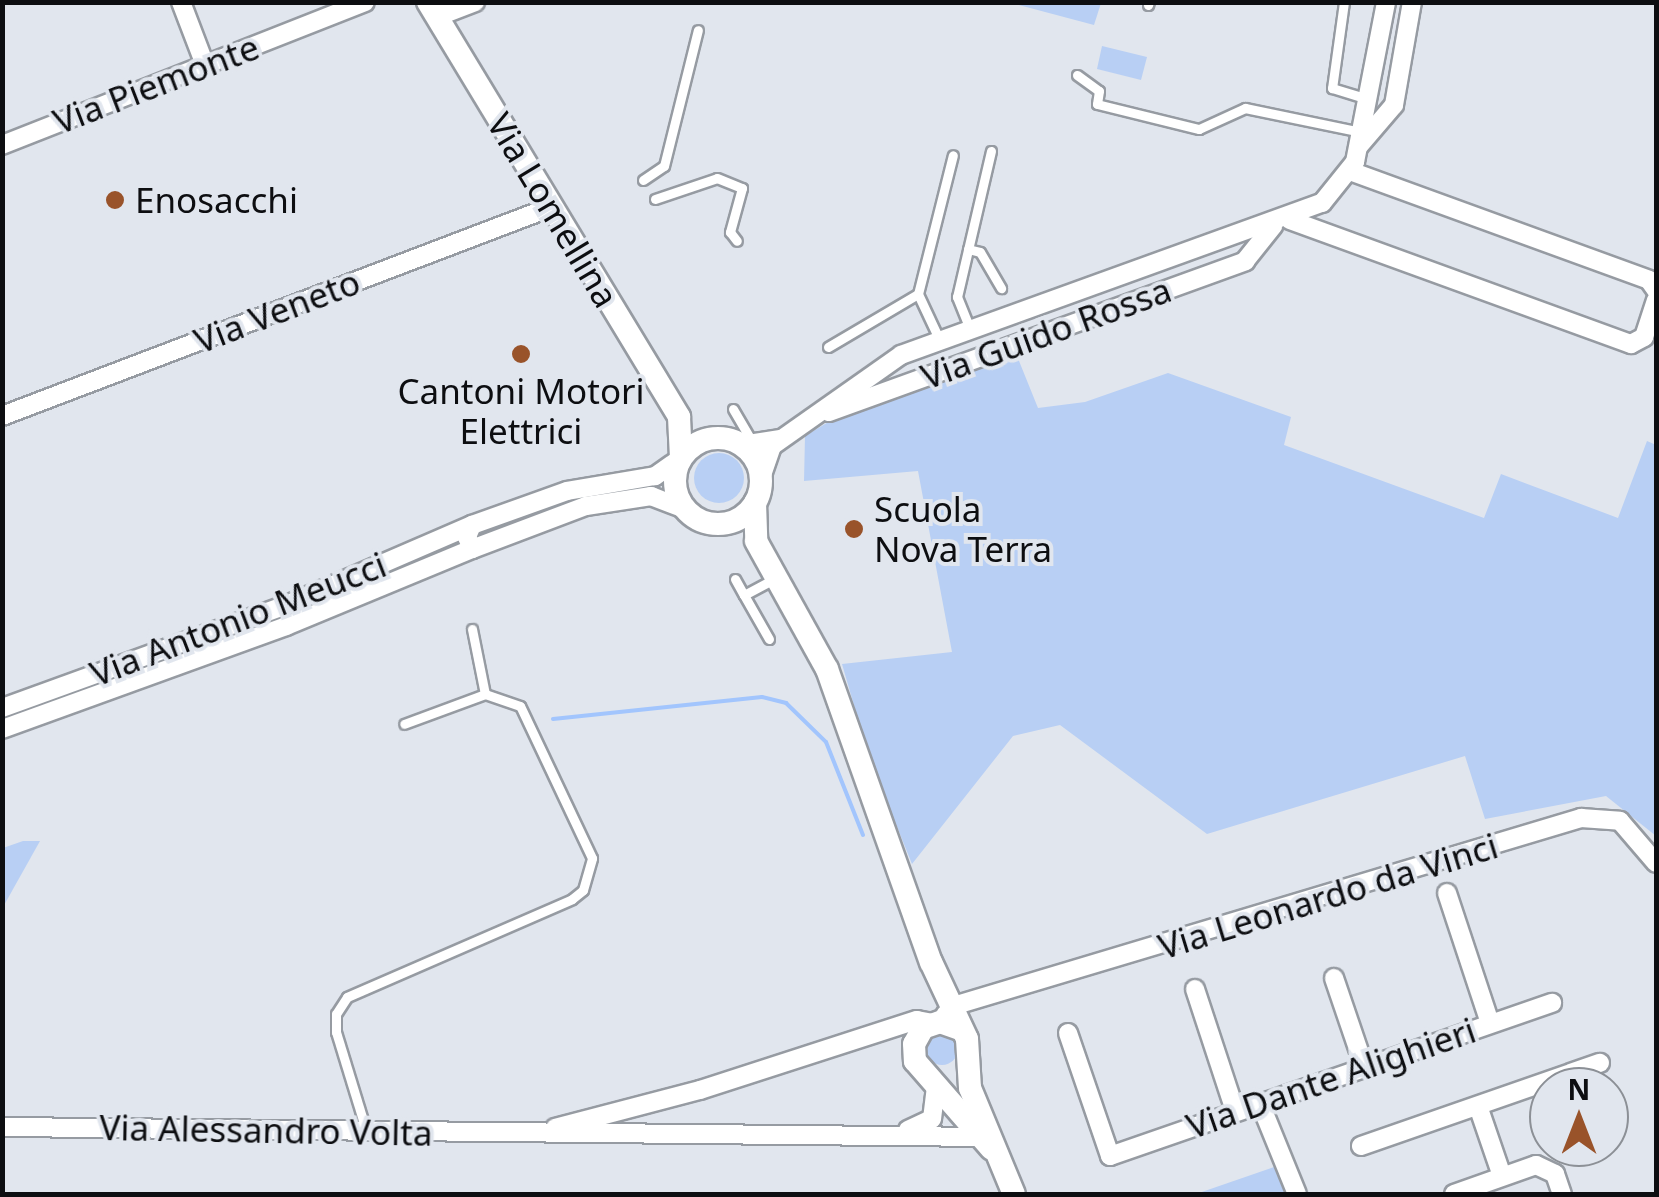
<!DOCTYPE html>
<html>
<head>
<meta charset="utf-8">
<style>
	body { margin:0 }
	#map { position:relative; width:1659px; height:1197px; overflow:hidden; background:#e1e6ee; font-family:"Noto Sans",sans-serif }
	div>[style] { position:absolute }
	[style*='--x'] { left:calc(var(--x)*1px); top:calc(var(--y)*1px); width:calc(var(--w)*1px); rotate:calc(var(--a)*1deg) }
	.green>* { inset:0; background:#b8cff4 }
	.round { border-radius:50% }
	.stream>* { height:4px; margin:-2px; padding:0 2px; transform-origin:2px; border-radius:2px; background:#a2c5fd }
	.roads { filter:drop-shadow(2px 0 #969ba2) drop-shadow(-2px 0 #969ba2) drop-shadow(0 2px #969ba2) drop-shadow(0 -2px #969ba2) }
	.service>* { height:9px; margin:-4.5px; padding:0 4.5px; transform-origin:4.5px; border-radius:4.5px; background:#fff }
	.minor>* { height:18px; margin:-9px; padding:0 9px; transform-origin:9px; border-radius:9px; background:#fff }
	.secondary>* { height:22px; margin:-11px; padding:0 11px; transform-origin:11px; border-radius:11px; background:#fff }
	.secondary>.ring { margin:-11px; padding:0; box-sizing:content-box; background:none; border:22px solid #fff; border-radius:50% }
	.dots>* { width:28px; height:28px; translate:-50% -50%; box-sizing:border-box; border:5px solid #e1e6ee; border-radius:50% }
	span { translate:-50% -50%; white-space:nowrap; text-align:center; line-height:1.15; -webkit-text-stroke:8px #e1e6ee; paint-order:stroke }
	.street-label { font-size:35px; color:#0d0e11 }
	.poi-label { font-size:35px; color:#0d0e11 }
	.left { translate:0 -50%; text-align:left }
	.frame { position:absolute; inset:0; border:5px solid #0d0e11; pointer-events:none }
	.north { position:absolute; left:1529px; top:1067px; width:100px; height:100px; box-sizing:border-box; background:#e1e6ee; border:2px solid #8c9096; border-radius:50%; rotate:0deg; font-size:28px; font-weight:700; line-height:40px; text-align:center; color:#0d0e11 }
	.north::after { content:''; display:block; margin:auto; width:35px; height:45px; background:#99532a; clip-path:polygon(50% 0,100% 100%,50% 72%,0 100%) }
</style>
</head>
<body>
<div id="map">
	<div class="green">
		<i style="clip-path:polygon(1011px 3px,1101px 3px,1094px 25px)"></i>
		<i style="clip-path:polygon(1102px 46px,1147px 57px,1141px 80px,1097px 69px)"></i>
		<i style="clip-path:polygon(1015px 351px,1038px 408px,1085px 402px,1168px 373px,1291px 417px,1284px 445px,1484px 518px,1501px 474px,1618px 518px,1647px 441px,1656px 445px,1656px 836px,1606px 796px,1485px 819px,1465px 756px,1207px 834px,1060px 725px,1013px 736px,912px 864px,869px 757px,842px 664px,952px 652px,918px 471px,804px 481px,805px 436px,835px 418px)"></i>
		<i class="round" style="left:694px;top:453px;width:50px;height:50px"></i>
		<i style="clip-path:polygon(23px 841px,40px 841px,3px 907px,3px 848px)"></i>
		<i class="round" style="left:926px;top:1033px;width:32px;height:32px"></i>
		<i style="clip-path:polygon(1274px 1167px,1285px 1194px,1196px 1194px)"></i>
	</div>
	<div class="stream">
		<i style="--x:553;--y:719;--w:210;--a:-6"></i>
		<i style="--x:762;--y:697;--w:25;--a:14"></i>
		<i style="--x:786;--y:703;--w:56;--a:44.3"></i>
		<i style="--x:826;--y:742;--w:100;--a:68.3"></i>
	</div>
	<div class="roads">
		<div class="service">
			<i style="--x:1344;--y:2;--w:87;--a:97.9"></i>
			<i style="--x:1332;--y:88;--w:38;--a:17"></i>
			<i style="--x:1148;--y:5;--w:3;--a:-72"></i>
			<i style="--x:1077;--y:75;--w:27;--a:36"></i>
			<i style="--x:1099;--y:91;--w:13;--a:99"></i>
			<i style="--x:1097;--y:104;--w:105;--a:13.8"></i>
			<i style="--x:1199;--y:129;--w:51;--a:-24.5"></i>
			<i style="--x:1245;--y:108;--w:118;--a:11.7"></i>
			<i style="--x:643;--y:180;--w:25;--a:-34"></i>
			<i style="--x:664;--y:166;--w:140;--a:-76"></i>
			<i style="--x:655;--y:199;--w:65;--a:-18.7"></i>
			<i style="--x:717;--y:178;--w:27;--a:22"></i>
			<i style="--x:742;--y:188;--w:46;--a:105.3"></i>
			<i style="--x:730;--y:232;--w:11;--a:52"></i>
			<i style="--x:968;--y:249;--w:12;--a:14"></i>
			<i style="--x:980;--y:252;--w:42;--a:59.7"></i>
			<i style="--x:918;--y:294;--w:143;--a:-75.9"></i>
			<i style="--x:970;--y:329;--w:35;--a:-112"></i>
			<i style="--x:957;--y:297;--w:150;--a:-76.9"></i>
			<i style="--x:828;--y:347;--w:104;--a:-30.5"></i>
			<i style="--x:918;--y:294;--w:52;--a:64.9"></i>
			<i style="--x:733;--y:409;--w:42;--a:59.7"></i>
			<i style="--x:735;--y:579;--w:18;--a:61"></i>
			<i style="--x:472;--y:629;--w:66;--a:78.7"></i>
			<i style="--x:769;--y:639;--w:51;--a:-119.6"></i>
			<i style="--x:744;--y:595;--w:34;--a:-28"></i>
			<i style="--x:366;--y:1130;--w:102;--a:-107"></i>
			<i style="--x:336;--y:1032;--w:18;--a:-90"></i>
			<i style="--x:336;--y:1014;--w:20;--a:-57"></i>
			<i style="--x:347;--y:997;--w:245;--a:-23.5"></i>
			<i style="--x:572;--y:899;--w:14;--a:-39"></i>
			<i style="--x:583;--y:890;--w:33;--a:-74"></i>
			<i style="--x:592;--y:858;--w:168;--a:-115.3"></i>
			<i style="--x:520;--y:706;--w:37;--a:-161"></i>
			<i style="--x:485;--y:694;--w:86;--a:159.7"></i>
		</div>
		<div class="minor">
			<i style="--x:181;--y:2;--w:67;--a:69.1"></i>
			<i style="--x:436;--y:17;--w:42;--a:-21"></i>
			<i style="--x:2;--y:145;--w:390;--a:-21.5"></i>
			<i style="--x:1359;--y:146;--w:54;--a:-49.5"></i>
			<i style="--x:1394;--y:105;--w:105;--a:-80.1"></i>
			<i style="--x:1350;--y:171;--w:318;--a:20"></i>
			<i style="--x:1649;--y:280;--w:12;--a:55"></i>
			<i style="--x:1290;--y:220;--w:363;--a:20"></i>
			<i style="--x:1631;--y:344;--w:15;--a:-28"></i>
			<i style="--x:1644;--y:337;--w:39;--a:-72"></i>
			<i style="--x:829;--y:412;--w:443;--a:-19.9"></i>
			<i style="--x:1245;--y:261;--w:45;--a:-51.3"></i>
			<i style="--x:2;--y:416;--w:587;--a:-20.84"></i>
			<i style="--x:742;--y:445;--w:39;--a:-9"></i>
			<i style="--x:681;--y:458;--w:32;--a:145"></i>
			<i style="--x:655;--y:476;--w:89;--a:170.3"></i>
			<i style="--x:567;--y:491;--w:101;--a:160.3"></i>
			<i style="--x:472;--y:525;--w:13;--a:113"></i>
			<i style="--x:467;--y:537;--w:13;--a:67"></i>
			<i style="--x:472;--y:549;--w:122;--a:-20.7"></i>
			<i style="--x:586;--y:506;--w:66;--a:-8.7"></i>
			<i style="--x:651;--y:496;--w:36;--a:21"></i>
			<i style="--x:761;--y:478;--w:34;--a:-71"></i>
			<i style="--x:772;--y:446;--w:158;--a:-35.2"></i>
			<i style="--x:901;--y:355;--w:448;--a:-19.9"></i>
			<i style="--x:1322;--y:203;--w:53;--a:-51.2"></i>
			<i style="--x:1355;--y:162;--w:163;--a:-79"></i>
			<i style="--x:2;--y:708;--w:303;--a:-19.9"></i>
			<i style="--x:287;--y:605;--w:202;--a:-23.4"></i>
			<i style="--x:2;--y:729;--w:302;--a:-19.9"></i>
			<i style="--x:286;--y:626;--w:201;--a:-22.5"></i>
			<i style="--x:1447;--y:893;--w:137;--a:71.7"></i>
			<i style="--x:1334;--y:978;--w:93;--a:71.2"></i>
			<i style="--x:1195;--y:989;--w:128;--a:71.8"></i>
			<i style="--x:945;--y:1015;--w:12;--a:-48"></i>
			<i style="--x:953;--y:1006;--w:656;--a:-16.67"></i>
			<i style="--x:1581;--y:818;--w:39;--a:4"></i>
			<i style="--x:1620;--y:821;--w:55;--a:49.4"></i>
			<i style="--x:1068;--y:1033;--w:130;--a:71.1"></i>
			<i style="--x:1110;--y:1156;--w:468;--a:-19.1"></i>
			<i style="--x:1260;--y:1103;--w:98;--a:67.9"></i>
			<i style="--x:1478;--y:1106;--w:71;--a:71.1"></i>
			<i style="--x:2;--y:1127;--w:981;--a:0.58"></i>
			<i style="--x:555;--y:1128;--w:150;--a:-14.7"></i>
			<i style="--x:700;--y:1090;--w:228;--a:-17.9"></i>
			<i style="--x:917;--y:1020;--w:15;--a:11"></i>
			<i style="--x:908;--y:1130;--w:26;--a:-25"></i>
			<i style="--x:932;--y:1119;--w:35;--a:-83"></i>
			<i style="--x:1361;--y:1146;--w:253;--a:-19.2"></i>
			<i style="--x:1454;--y:1194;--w:87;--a:-19.5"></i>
			<i style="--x:1536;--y:1165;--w:21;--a:25"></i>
			<i style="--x:1555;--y:1174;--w:21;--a:71"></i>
		</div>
		<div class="secondary">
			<i style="--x:428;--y:2;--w:485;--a:58.8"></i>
			<i style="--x:679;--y:417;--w:41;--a:87.2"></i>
			<i class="ring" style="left:675px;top:438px;width:64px;height:64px"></i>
			<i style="--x:755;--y:503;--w:38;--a:88"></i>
			<i style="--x:756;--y:541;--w:146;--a:61"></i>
			<i style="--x:827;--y:669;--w:311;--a:70.5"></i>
			<i style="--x:931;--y:962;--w:85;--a:64.9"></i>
			<i style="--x:967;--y:1039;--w:49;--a:86.5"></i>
			<i style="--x:970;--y:1088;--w:115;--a:67.5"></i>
			<i style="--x:960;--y:1029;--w:21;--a:-161"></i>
			<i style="--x:940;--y:1022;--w:18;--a:161"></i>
			<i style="--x:923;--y:1028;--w:18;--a:119"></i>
			<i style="--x:914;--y:1044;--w:17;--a:87"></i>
			<i style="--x:915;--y:1061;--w:116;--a:48.9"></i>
		</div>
	</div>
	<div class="dots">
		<i style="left:115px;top:200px;background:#99532a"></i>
		<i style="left:521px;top:354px;background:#99532a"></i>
		<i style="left:854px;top:529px;background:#99532a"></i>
	</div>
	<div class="street-label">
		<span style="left:156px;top:84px;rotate:-21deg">Via Piemonte</span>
		<span style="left:553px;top:210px;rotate:59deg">Via Lomellina</span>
		<span style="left:277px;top:311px;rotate:-21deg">Via Veneto</span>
		<span style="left:1046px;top:333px;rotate:-20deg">Via Guido Rossa</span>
		<span style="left:238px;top:619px;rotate:-21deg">Via Antonio Meucci</span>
		<span style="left:1328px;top:896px;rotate:-17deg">Via Leonardo da Vinci</span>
		<span style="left:1331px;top:1078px;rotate:-19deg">Via Dante Alighieri</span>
		<span style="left:266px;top:1130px;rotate:1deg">Via Alessandro Volta</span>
	</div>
	<div class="poi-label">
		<span class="left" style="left:135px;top:200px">Enosacchi</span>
		<span style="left:521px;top:411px">Cantoni Motori<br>Elettrici</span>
		<span class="left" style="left:874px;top:529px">Scuola<br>Nova Terra</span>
	</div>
	<div class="frame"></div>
	<div class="north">N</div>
</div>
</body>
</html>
